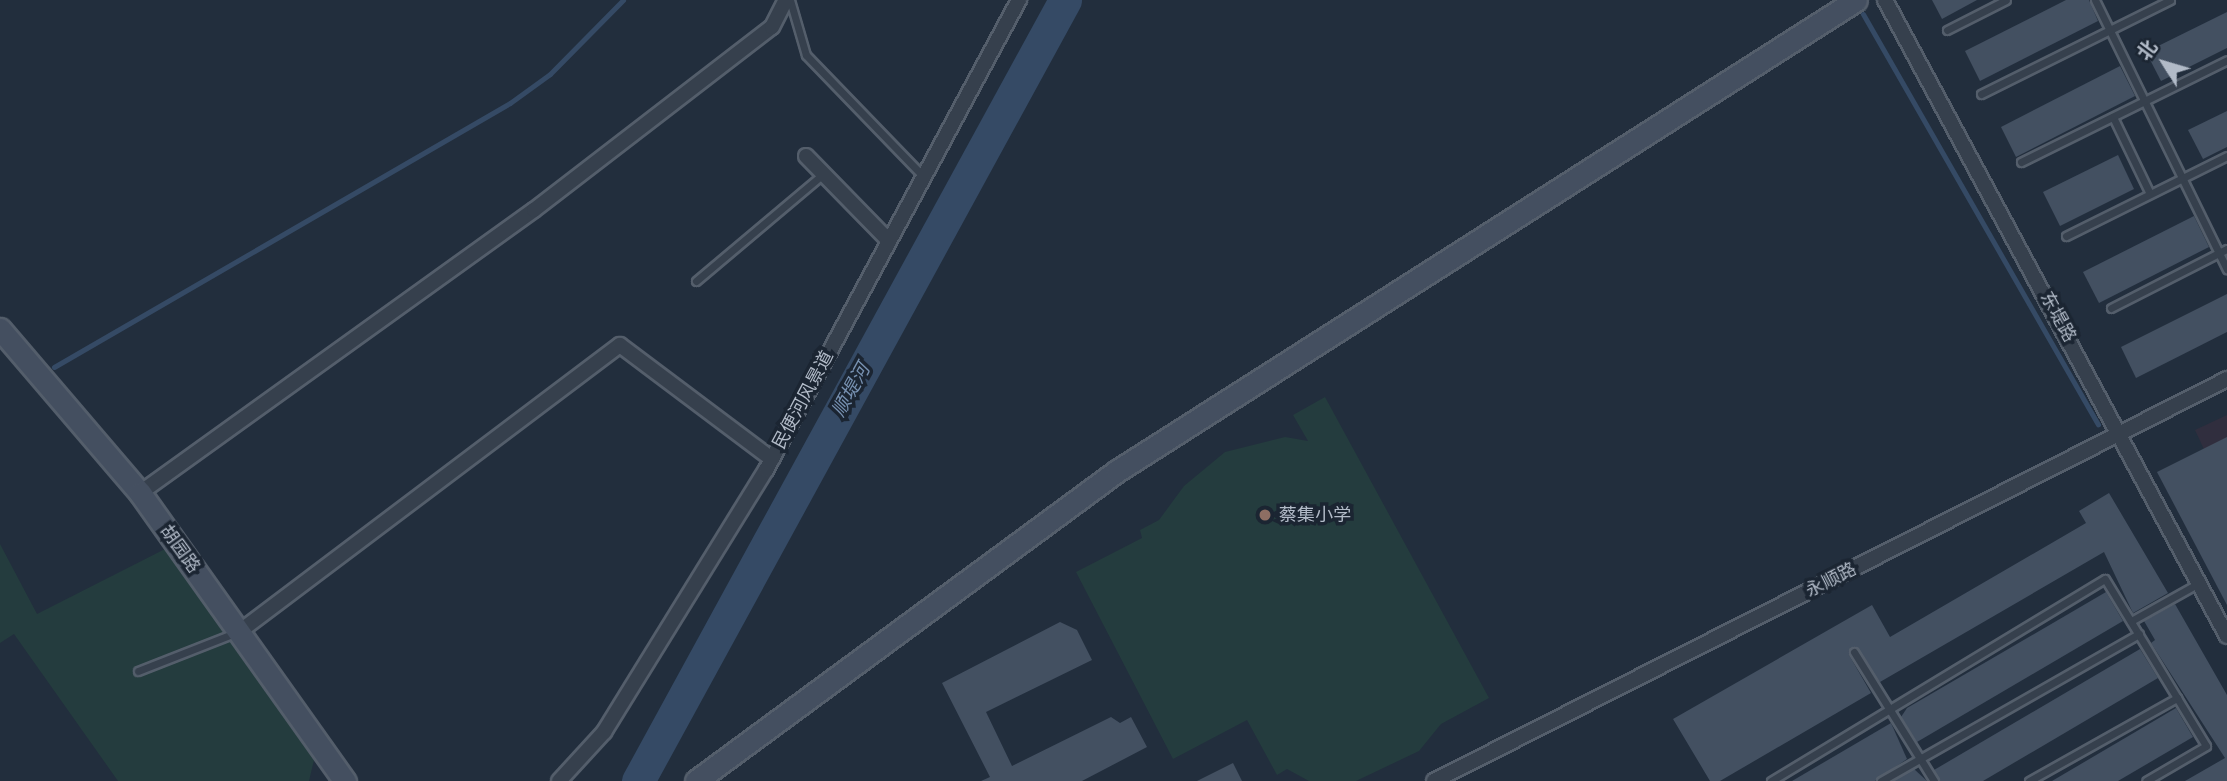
<!DOCTYPE html>
<html>
<head>
<meta charset="utf-8">
<style>
	body { margin:0 }
	#map { position:relative; width:2227px; height:781px; overflow:hidden; background:#222e3d; font-family:"Fira Sans","Noto Sans SC",sans-serif }
	div>[style] { position:absolute }
	[style*='--x'] { left:calc(var(--x)*1px); top:calc(var(--y)*1px); width:calc(var(--w)*1px); rotate:calc(var(--a)*1deg) }
	.medical>* { inset:0; background:#302e3e }
	.green>* { inset:0; background:#243c3e }
	.stream>* { height:5px; margin:-2.5px; padding:0 2.5px; transform-origin:2.5px; border-radius:2.5px; background:#354a65 }
	.river>* { height:33px; margin:-16.5px; padding:0 16.5px; transform-origin:16.5px; border-radius:16.5px; background:#354a65 }
	.building>* { inset:0; background:#435061 }
	.roads { filter:drop-shadow(2px 0 #545e6b) drop-shadow(-2px 0 #545e6b) drop-shadow(0 2px #545e6b) drop-shadow(0 -2px #545e6b) }
	.lane>* { height:7px; margin:-3.5px; padding:0 3.5px; transform-origin:3.5px; border-radius:3.5px; background:#36404d }
	.street>* { height:14px; margin:-7px; padding:0 7px; transform-origin:7px; border-radius:7px; background:#36404d }
	.secondary>* { height:21px; margin:-10.5px; padding:0 10.5px; transform-origin:10.5px; border-radius:10.5px; background:#444f60 }
	.dots>* { width:19px; height:19px; translate:-50% -50%; box-sizing:border-box; border:4px solid #1b2532; border-radius:50% }
	span { translate:-50% -50%; white-space:nowrap; text-align:center; line-height:1.15; -webkit-text-stroke:7px #1b2532; paint-order:stroke }
	.street-label { font-size:18px; color:#b2bbc8 }
	.poi-label { font-size:18px; color:#b2bbc8 }
	.left { translate:0 -50%; text-align:left }
	.water-label { font-size:19px; color:#7892b2; font-style:italic }
	.north { position:absolute; left:2129px; top:28px; width:70px; height:70px; -webkit-text-stroke:5px #1b2532; paint-order:stroke; rotate:307deg; font-size:19px; font-weight:700; line-height:28px; text-align:center; color:#b2bbc8 }
	.north::after { content:''; display:block; margin:auto; width:24px; height:32px; background:#b2bbc8; clip-path:polygon(50% 0,100% 100%,50% 72%,0 100%) }
</style>
</head>
<body>
<div id="map">
	<div class="medical">
		<i style="clip-path:polygon(2227px 415px,2227px 499px,2195px 430px)"></i>
	</div>
	<div class="green">
		<i style="clip-path:polygon(1325px 397px,1489px 698px,1441px 724px,1419px 751px,1356px 781px,1309px 781px,1287px 769px,1277px 775px,1247px 720px,1173px 759px,1076px 572px,1142px 538px,1140px 530px,1159px 520px,1184px 486px,1225px 452px,1285px 437px,1308px 441px,1293px 415px)"></i>
		<i style="clip-path:polygon(0 544px,37px 614px,167px 548px,314px 760px,309px 781px,118px 781px,14px 634px,0 643px)"></i>
	</div>
	<div class="stream">
		<i style="--x:1863;--y:14;--w:473;--a:60.2"></i>
		<i style="--x:54;--y:367;--w:527;--a:-30.07"></i>
		<i style="--x:510;--y:103;--w:49;--a:-35.9"></i>
		<i style="--x:550;--y:74;--w:104;--a:-45.4"></i>
	</div>
	<div class="river">
		<i style="--x:638;--y:781;--w:890;--a:-61.33"></i>
	</div>
	<div class="building">
		<i style="clip-path:polygon(1932px 0,1977px 0,1942px 19px)"></i>
		<i style="clip-path:polygon(2066px 0,2089px 0,2098px 21px,1980px 81px,1965px 51px)"></i>
		<i style="clip-path:polygon(2227px 12px,2227px 48px,2161px 81px,2146px 52px)"></i>
		<i style="clip-path:polygon(2120px 66px,2135px 96px,2016px 157px,2001px 127px)"></i>
		<i style="clip-path:polygon(2227px 111px,2227px 147px,2203px 159px,2188px 130px)"></i>
		<i style="clip-path:polygon(2118px 155px,2134px 189px,2060px 226px,2043px 192px)"></i>
		<i style="clip-path:polygon(2194px 216px,2209px 247px,2099px 303px,2083px 272px)"></i>
		<i style="clip-path:polygon(2227px 294px,2227px 332px,2136px 378px,2121px 347px)"></i>
		<i style="clip-path:polygon(2227px 437px,2227px 605px,2157px 472px)"></i>
		<i style="clip-path:polygon(2109px 493px,2168px 593px,2133px 613px,2104px 552px,1880px 682px,1851px 647px,1849px 655px,1871px 693px,1720px 781px,1710px 781px,1673px 719px,1872px 605px,1890px 637px,2086px 523px,2079px 511px)"></i>
		<i style="clip-path:polygon(2106px 592px,2123px 621px,1917px 742px,1901px 717px,1907px 708px)"></i>
		<i style="clip-path:polygon(2175px 604px,2227px 695px,2227px 781px,2185px 781px,2225px 758px,2151px 643px,2155px 640px,2144px 621px)"></i>
		<i style="clip-path:polygon(1060px 622px,1077px 630px,1092px 660px,986px 712px,1012px 766px,1111px 717px,1120px 723px,1131px 717px,1147px 747px,1082px 781px,981px 781px,990px 777px,942px 683px)"></i>
		<i style="clip-path:polygon(2140px 649px,2158px 678px,1983px 781px,1940px 781px,1934px 770px)"></i>
		<i style="clip-path:polygon(2176px 708px,2193px 737px,2118px 781px,2052px 781px)"></i>
		<i style="clip-path:polygon(1891px 723px,1907px 759px,1875px 781px,1792px 781px)"></i>
		<i style="clip-path:polygon(1233px 763px,1242px 781px,1197px 781px)"></i>
		<i style="clip-path:polygon(1914px 769px,1927px 781px,1893px 781px)"></i>
	</div>
	<div class="roads">
		<div class="lane">
			<i style="--x:790;--y:0;--w:57;--a:73.8"></i>
			<i style="--x:806;--y:55;--w:170;--a:46"></i>
			<i style="--x:2095;--y:0;--w:300;--a:63.9"></i>
			<i style="--x:1947;--y:30;--w:66;--a:-27"></i>
			<i style="--x:1981;--y:94;--w:211;--a:-26.4"></i>
			<i style="--x:2113;--y:117;--w:85;--a:64.3"></i>
			<i style="--x:2021;--y:162;--w:230;--a:-26.3"></i>
			<i style="--x:2066;--y:236;--w:180;--a:-26.4"></i>
			<i style="--x:696;--y:281;--w:166;--a:-40.1"></i>
			<i style="--x:2111;--y:308;--w:130;--a:-27"></i>
			<i style="--x:2131;--y:621;--w:78;--a:-29.2"></i>
			<i style="--x:1854;--y:652;--w:152;--a:58.2"></i>
			<i style="--x:138;--y:671;--w:104;--a:-21.4"></i>
			<i style="--x:1771;--y:781;--w:390;--a:-31.2"></i>
			<i style="--x:2105;--y:579;--w:195;--a:58.8"></i>
			<i style="--x:2206;--y:746;--w:69;--a:149.7"></i>
			<i style="--x:1881;--y:781;--w:297;--a:-29.7"></i>
			<i style="--x:2029;--y:781;--w:170;--a:-29.3"></i>
		</div>
		<div class="street">
			<i style="--x:1885;--y:0;--w:722;--a:61.73"></i>
			<i style="--x:806;--y:156;--w:119;--a:45.7"></i>
			<i style="--x:140;--y:493;--w:485;--a:-35.7"></i>
			<i style="--x:534;--y:210;--w:300;--a:-37.6"></i>
			<i style="--x:772;--y:27;--w:30;--a:-63"></i>
			<i style="--x:239;--y:632;--w:477;--a:-37"></i>
			<i style="--x:620;--y:345;--w:190;--a:36.9"></i>
			<i style="--x:559;--y:781;--w:67;--a:-47.4"></i>
			<i style="--x:604;--y:732;--w:308;--a:-58.3"></i>
			<i style="--x:766;--y:470;--w:534;--a:-61.71"></i>
			<i style="--x:1434;--y:781;--w:889;--a:-26.88"></i>
		</div>
		<div class="secondary">
			<i style="--x:0;--y:329;--w:216;--a:49.5"></i>
			<i style="--x:140;--y:493;--w:354;--a:54.6"></i>
			<i style="--x:696;--y:781;--w:523;--a:-36.37"></i>
			<i style="--x:1117;--y:471;--w:876;--a:-32.51"></i>
		</div>
	</div>
	<div class="dots">
		<i style="left:1265px;top:515px;background:#8d6e63"></i>
	</div>
	<div class="street-label">
		<span style="left:2058px;top:317px;rotate:61deg">东堤路</span>
		<span style="left:803px;top:400px;rotate:-62deg">民便河风景道</span>
		<span style="left:180px;top:549px;rotate:54deg">胡园路</span>
		<span style="left:1831px;top:580px;rotate:-27deg">永顺路</span>
	</div>
	<div class="poi-label">
		<span class="left" style="left:1279px;top:515px">蔡集小学</span>
	</div>
	<div class="water-label">
		<span style="left:851px;top:390px;rotate:-61deg">顺堤河</span>
	</div>
	<div class="north">北</div>
</div>
</body>
</html>
